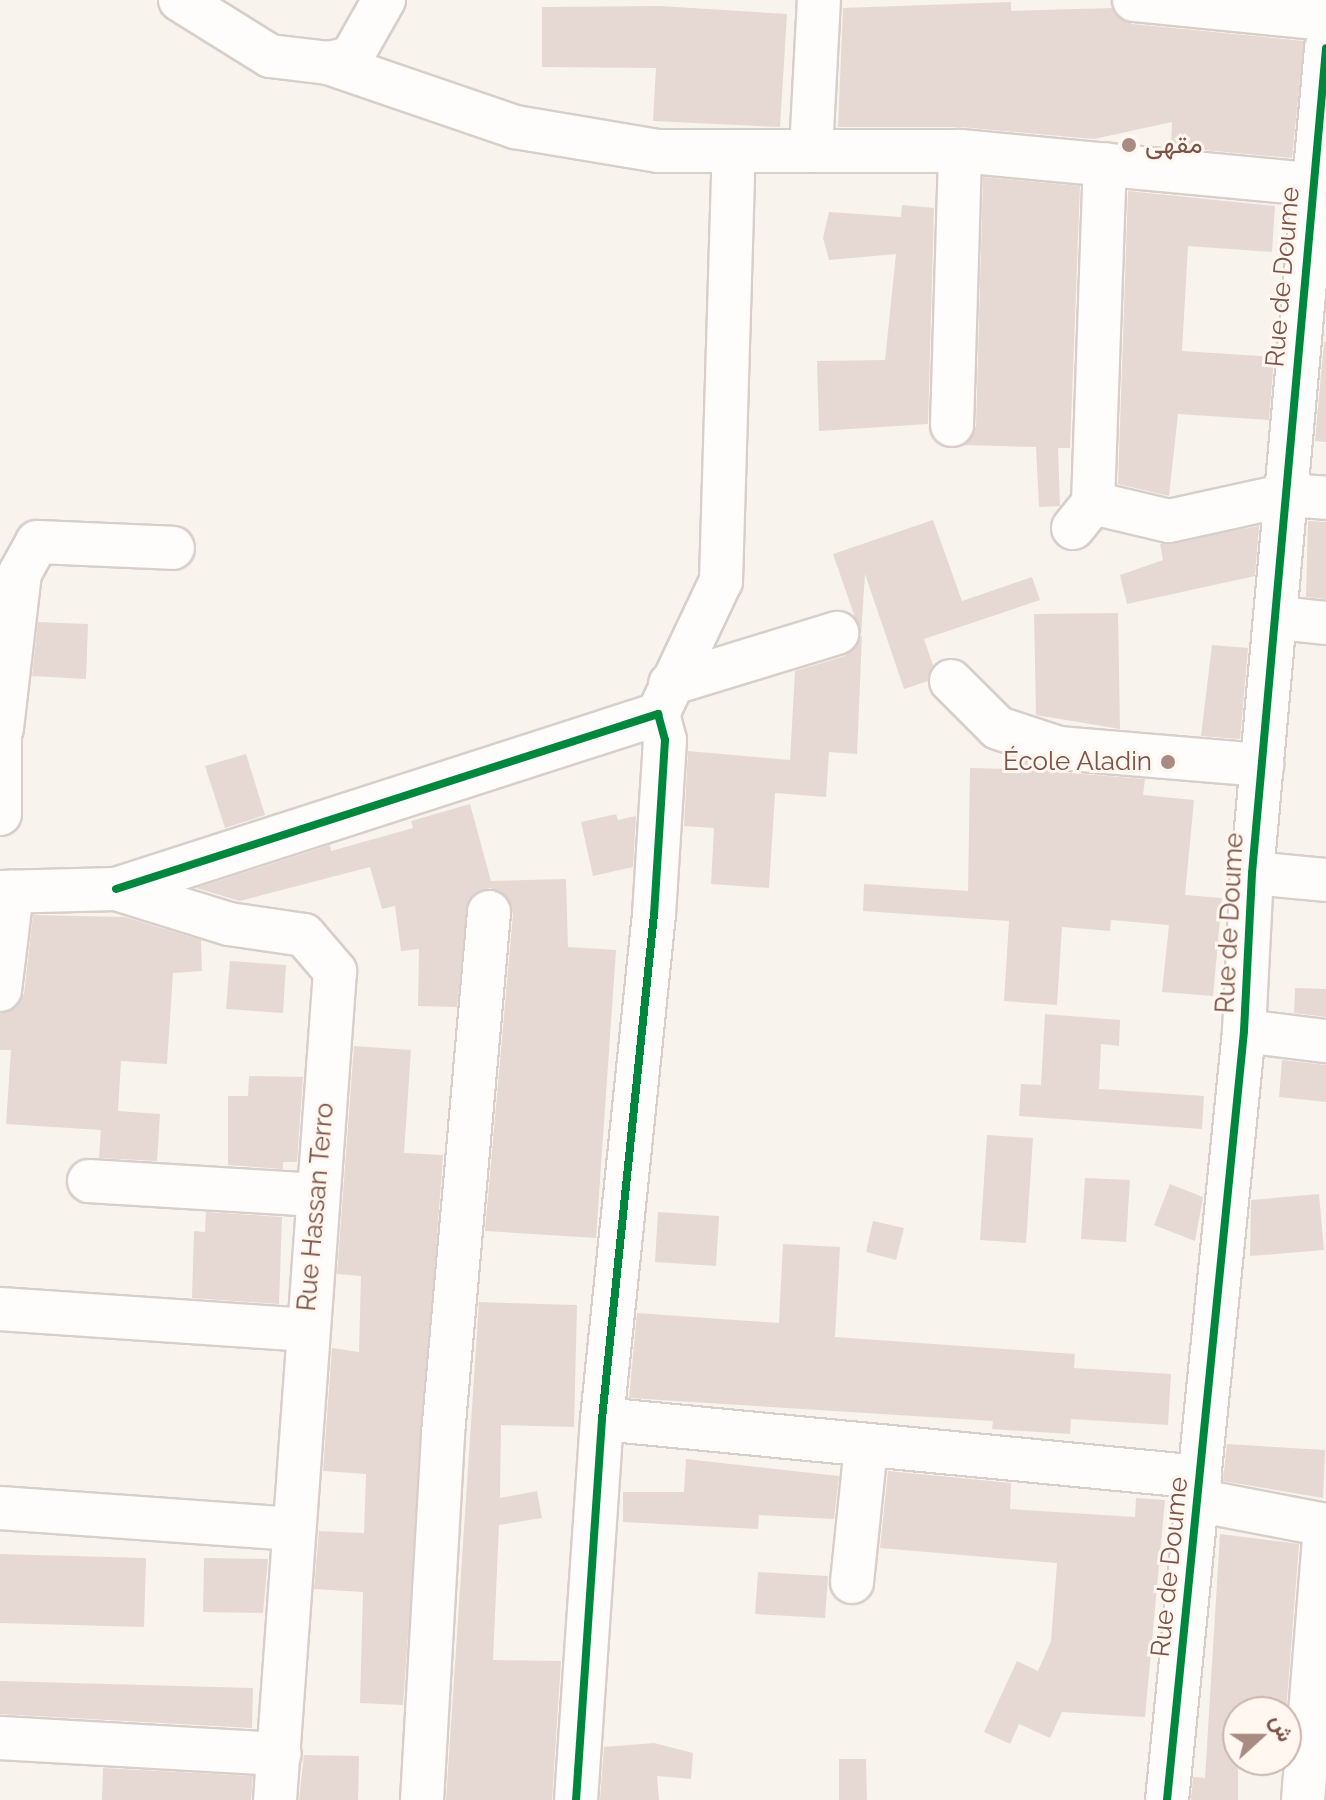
<!DOCTYPE html>
<html>
<head>
<meta charset="utf-8">
<style>
	body { margin:0 }
	#map { position:relative; width:1326px; height:1800px; overflow:hidden; background:#f9f3ed; font-family:Raleway,Vazirmatn,sans-serif }
	div>[style] { position:absolute }
	[style*='--x'] { left:calc(var(--x)*1px); top:calc(var(--y)*1px); width:calc(var(--w)*1px); rotate:calc(var(--a)*1deg) }
	.building>* { inset:0; background:#e6d9d3 }
	.roads { filter:drop-shadow(2px 0 #d8ceca) drop-shadow(-2px 0 #d8ceca) drop-shadow(0 2px #d8ceca) drop-shadow(0 -2px #d8ceca) }
	.minor>* { height:42px; margin:-21px; padding:0 21px; transform-origin:21px; border-radius:21px; background:#fefdfc }
	.cycleway>* { height:8px; margin:-4px; padding:0 4px; transform-origin:4px; border-radius:4px; background:#00873e }
	.dots>* { width:22px; height:22px; translate:-50% -50%; box-sizing:border-box; border:4px solid #fff7f0; border-radius:50% }
	span { translate:-50% -50%; white-space:nowrap; text-align:center; line-height:1.15; -webkit-text-stroke:6px #fff7f0; paint-order:stroke }
	.poi-label { font-size:26px; color:#7c5348 }
	.left { translate:0 -50%; text-align:left }
	.right { translate:-100% -50%; text-align:right }
	.street-label { font-size:26px; color:#7c5348 }
	.north { position:absolute; left:1222px; top:1696px; width:80px; height:80px; box-sizing:border-box; background:#fff7f0; border:2px solid #cbb5ad; border-radius:50%; rotate:69deg; font-size:22px; font-weight:700; line-height:32px; text-align:center; color:#7c5348 }
	.north::after { content:''; display:block; margin:auto; width:28px; height:36px; background:#a88b82; clip-path:polygon(50% 0,100% 100%,50% 72%,0 100%) }
</style>
</head>
<body>
<div id="map">
	<div class="building">
		<i style="clip-path:polygon(1011px 2px,1011px 11px,1112px 8px,1132px 24px,1304px 41px,1292px 158px,1171px 147px,1172px 122px,1094px 139px,961px 127px,838px 127px,843px 8px)"></i>
		<i style="clip-path:polygon(660px 6px,787px 14px,780px 127px,653px 121px,656px 68px,542px 67px,542px 7px)"></i>
		<i style="clip-path:polygon(983px 177px,1080px 186px,1070px 448px,1058px 448px,1060px 506px,1039px 507px,1036px 447px,964px 445px,976px 426px)"></i>
		<i style="clip-path:polygon(1128px 191px,1275px 206px,1272px 252px,1188px 246px,1182px 351px,1274px 357px,1269px 420px,1178px 414px,1169px 496px,1118px 484px)"></i>
		<i style="clip-path:polygon(902px 205px,934px 208px,928px 424px,819px 431px,817px 361px,885px 360px,896px 254px,829px 260px,823px 238px,829px 212px,901px 217px)"></i>
		<i style="clip-path:polygon(1324px 342px,1326px 342px,1326px 442px,1315px 441px)"></i>
		<i style="clip-path:polygon(933px 520px,962px 601px,1032px 577px,1040px 600px,924px 639px,933px 665px,928px 681px,904px 689px,865px 574px,861px 635px,833px 554px)"></i>
		<i style="clip-path:polygon(1308px 521px,1326px 522px,1326px 599px,1306px 597px)"></i>
		<i style="clip-path:polygon(1259px 526px,1255px 576px,1127px 604px,1120px 575px,1163px 560px,1160px 544px)"></i>
		<i style="clip-path:polygon(1118px 613px,1120px 729px,1036px 715px,1034px 614px)"></i>
		<i style="clip-path:polygon(38px 622px,88px 624px,86px 679px,32px 676px)"></i>
		<i style="clip-path:polygon(862px 635px,857px 754px,829px 752px,826px 797px,775px 793px,769px 888px,711px 884px,714px 828px,684px 826px,688px 751px,790px 760px,795px 671px,845px 656px)"></i>
		<i style="clip-path:polygon(1212px 645px,1248px 648px,1240px 739px,1201px 736px)"></i>
		<i style="clip-path:polygon(246px 754px,265px 815px,225px 828px,205px 766px)"></i>
		<i style="clip-path:polygon(1019px 760px,1057px 772px,1145px 779px,1143px 795px,1194px 800px,1185px 895px,1222px 898px,1213px 996px,1162px 992px,1169px 925px,1111px 920px,1110px 931px,1062px 927px,1057px 1005px,1004px 1001px,1009px 921px,863px 911px,864px 884px,968px 891px,970px 768px,1018px 769px)"></i>
		<i style="clip-path:polygon(470px 804px,491px 881px,566px 879px,568px 947px,616px 950px,596px 1238px,485px 1231px,513px 914px,503px 893px,490px 888px,469px 899px,457px 1007px,418px 1006px,419px 949px,401px 951px,395px 906px,382px 909px,370px 867px,240px 901px,196px 888px,330px 845px,331px 851px,413px 828px,411px 821px)"></i>
		<i style="clip-path:polygon(616px 814px,618px 820px,636px 816px,633px 867px,593px 876px,581px 822px)"></i>
		<i style="clip-path:polygon(33px 915px,125px 917px,201px 940px,202px 971px,173px 973px,167px 1064px,121px 1061px,118px 1111px,160px 1114px,157px 1161px,99px 1158px,101px 1130px,6px 1124px,11px 1050px,0 1050px,0 1014px,24px 994px)"></i>
		<i style="clip-path:polygon(230px 961px,286px 965px,283px 1013px,226px 1009px)"></i>
		<i style="clip-path:polygon(1295px 988px,1326px 989px,1326px 1017px,1294px 1013px)"></i>
		<i style="clip-path:polygon(1045px 1014px,1120px 1020px,1119px 1046px,1101px 1044px,1099px 1089px,1204px 1096px,1202px 1129px,1019px 1116px,1021px 1084px,1041px 1085px)"></i>
		<i style="clip-path:polygon(354px 1046px,411px 1050px,404px 1153px,443px 1155px,403px 1705px,360px 1703px,363px 1592px,314px 1589px,319px 1531px,364px 1533px,366px 1474px,323px 1471px,332px 1348px,359px 1352px,361px 1276px,337px 1274px)"></i>
		<i style="clip-path:polygon(1282px 1060px,1326px 1065px,1326px 1102px,1279px 1097px)"></i>
		<i style="clip-path:polygon(249px 1076px,303px 1077px,297px 1162px,283px 1162px,283px 1169px,228px 1165px,228px 1096px,248px 1096px)"></i>
		<i style="clip-path:polygon(987px 1135px,1033px 1138px,1026px 1243px,980px 1240px)"></i>
		<i style="clip-path:polygon(1085px 1178px,1130px 1180px,1126px 1242px,1081px 1239px)"></i>
		<i style="clip-path:polygon(1170px 1184px,1203px 1197px,1195px 1241px,1154px 1225px)"></i>
		<i style="clip-path:polygon(1319px 1194px,1324px 1250px,1250px 1256px,1251px 1200px)"></i>
		<i style="clip-path:polygon(206px 1212px,282px 1217px,279px 1304px,192px 1298px,194px 1231px,205px 1232px)"></i>
		<i style="clip-path:polygon(658px 1212px,719px 1216px,716px 1266px,655px 1262px)"></i>
		<i style="clip-path:polygon(873px 1221px,904px 1228px,896px 1260px,866px 1252px)"></i>
		<i style="clip-path:polygon(783px 1244px,840px 1247px,835px 1337px,1075px 1354px,1074px 1368px,1171px 1374px,1168px 1425px,1071px 1419px,1070px 1434px,992px 1429px,993px 1421px,629px 1398px,637px 1313px,779px 1323px)"></i>
		<i style="clip-path:polygon(479px 1302px,577px 1305px,574px 1427px,501px 1425px,500px 1498px,537px 1491px,542px 1518px,499px 1525px,493px 1660px,561px 1661px,552px 1800px,446px 1800px)"></i>
		<i style="clip-path:polygon(1227px 1444px,1325px 1450px,1323px 1498px,1223px 1481px)"></i>
		<i style="clip-path:polygon(686px 1459px,839px 1476px,834px 1519px,759px 1515px,758px 1529px,623px 1522px,623px 1492px,684px 1492px)"></i>
		<i style="clip-path:polygon(888px 1471px,1011px 1483px,1010px 1509px,1135px 1517px,1136px 1498px,1165px 1500px,1145px 1717px,1062px 1712px,1050px 1738px,1019px 1724px,1010px 1744px,984px 1732px,1017px 1661px,1038px 1671px,1051px 1641px,1057px 1563px,880px 1548px)"></i>
		<i style="clip-path:polygon(1220px 1534px,1299px 1544px,1286px 1712px,1238px 1712px,1238px 1800px,1191px 1800px,1193px 1777px,1205px 1778px)"></i>
		<i style="clip-path:polygon(0 1554px,146px 1558px,144px 1627px,0 1623px)"></i>
		<i style="clip-path:polygon(204px 1558px,268px 1559px,263px 1613px,203px 1612px)"></i>
		<i style="clip-path:polygon(758px 1572px,828px 1576px,825px 1618px,755px 1614px)"></i>
		<i style="clip-path:polygon(0 1681px,253px 1688px,252px 1728px,0 1714px)"></i>
		<i style="clip-path:polygon(654px 1743px,693px 1753px,691px 1779px,657px 1776px,659px 1800px,600px 1800px,604px 1747px)"></i>
		<i style="clip-path:polygon(304px 1755px,359px 1756px,358px 1800px,299px 1800px)"></i>
		<i style="clip-path:polygon(839px 1759px,866px 1759px,867px 1800px,839px 1800px)"></i>
		<i style="clip-path:polygon(103px 1768px,253px 1776px,251px 1800px,102px 1800px)"></i>
	</div>
	<div class="roads">
		<div class="minor">
			<i style="--x:180;--y:0;--w:106;--a:31.9"></i>
			<i style="--x:270;--y:56;--w:58;--a:6.9"></i>
			<i style="--x:328;--y:63;--w:24;--a:-12"></i>
			<i style="--x:351;--y:58;--w:67;--a:-60.4"></i>
			<i style="--x:1134;--y:0;--w:193;--a:5.7"></i>
			<i style="--x:328;--y:63;--w:198;--a:18.9"></i>
			<i style="--x:515;--y:127;--w:146;--a:9.5"></i>
			<i style="--x:659;--y:151;--w:301;--a:0"></i>
			<i style="--x:960;--y:151;--w:353;--a:5.4"></i>
			<i style="--x:811;--y:151;--w:151;--a:-87"></i>
			<i style="--x:952;--y:425;--w:274;--a:-88.3"></i>
			<i style="--x:1093;--y:503;--w:78;--a:13.3"></i>
			<i style="--x:1169;--y:521;--w:121;--a:-12.4"></i>
			<i style="--x:1287;--y:495;--w:39;--a:4"></i>
			<i style="--x:1073;--y:528;--w:32;--a:-51"></i>
			<i style="--x:1093;--y:503;--w:339;--a:-88"></i>
			<i style="--x:1279;--y:618;--w:47;--a:6.1"></i>
			<i style="--x:951;--y:681;--w:66;--a:45"></i>
			<i style="--x:998;--y:728;--w:64;--a:18.2"></i>
			<i style="--x:1059;--y:748;--w:204;--a:4.8"></i>
			<i style="--x:670;--y:684;--w:175;--a:-17"></i>
			<i style="--x:658;--y:714;--w:147;--a:-64.7"></i>
			<i style="--x:721;--y:581;--w:429;--a:-88.3"></i>
			<i style="--x:0;--y:727;--w:87;--a:90"></i>
			<i style="--x:2;--y:728;--w:156;--a:-83.4"></i>
			<i style="--x:20;--y:573;--w:35;--a:-61"></i>
			<i style="--x:37;--y:542;--w:136;--a:2.5"></i>
			<i style="--x:1252;--y:873;--w:74;--a:5.4"></i>
			<i style="--x:116;--y:889;--w:570;--a:-17.89"></i>
			<i style="--x:658;--y:714;--w:27;--a:75"></i>
			<i style="--x:665;--y:740;--w:174;--a:93.6"></i>
			<i style="--x:654;--y:914;--w:508;--a:95.88"></i>
			<i style="--x:602;--y:1419;--w:382;--a:93.9"></i>
			<i style="--x:0;--y:892;--w:116;--a:-1.5"></i>
			<i style="--x:116;--y:889;--w:118;--a:17.2"></i>
			<i style="--x:229;--y:924;--w:76;--a:8.3"></i>
			<i style="--x:304;--y:935;--w:48;--a:49.3"></i>
			<i style="--x:335;--y:971;--w:831;--a:94.14"></i>
			<i style="--x:0;--y:990;--w:99;--a:-83"></i>
			<i style="--x:1244;--y:1031;--w:83;--a:7"></i>
			<i style="--x:89;--y:1181;--w:228;--a:3.5"></i>
			<i style="--x:0;--y:1309;--w:306;--a:3.9"></i>
			<i style="--x:602;--y:1419;--w:601;--a:5.54"></i>
			<i style="--x:1196;--y:1500;--w:132;--a:10.9"></i>
			<i style="--x:0;--y:1508;--w:294;--a:4.1"></i>
			<i style="--x:852;--y:1582;--w:137;--a:-84.1"></i>
			<i style="--x:0;--y:1738;--w:280;--a:3.3"></i>
			<i style="--x:422;--y:1800;--w:367;--a:-86.7"></i>
			<i style="--x:443;--y:1434;--w:524;--a:-84.96"></i>
			<i style="--x:1167;--y:1800;--w:773;--a:-84.28"></i>
			<i style="--x:1244;--y:1031;--w:158;--a:-87.1"></i>
			<i style="--x:1252;--y:873;--w:828;--a:-84.87"></i>
			<i style="--x:1303;--y:1800;--w:276;--a:-85.4"></i>
		</div>
	</div>
	<div class="cycleway">
		<i style="--x:116;--y:889;--w:570;--a:-17.89"></i>
		<i style="--x:658;--y:714;--w:27;--a:75"></i>
		<i style="--x:665;--y:740;--w:174;--a:93.6"></i>
		<i style="--x:654;--y:914;--w:508;--a:95.88"></i>
		<i style="--x:602;--y:1419;--w:382;--a:93.9"></i>
		<i style="--x:1167;--y:1800;--w:773;--a:-84.28"></i>
		<i style="--x:1244;--y:1031;--w:158;--a:-87.1"></i>
		<i style="--x:1252;--y:873;--w:828;--a:-84.87"></i>
	</div>
	<div class="dots">
		<i style="left:1129px;top:145px;background:#a88b82"></i>
		<i style="left:1168px;top:762px;background:#a88b82"></i>
	</div>
	<div class="poi-label">
		<span class="left" style="left:1145px;top:145px">مقهى</span>
		<span class="right" style="left:1152px;top:762px">École Aladin</span>
	</div>
	<div class="street-label">
		<span style="left:1283px;top:277px;rotate:-85deg">Rue de Doume</span>
		<span style="left:1230px;top:923px;rotate:-87deg">Rue de Doume</span>
		<span style="left:316px;top:1207px;rotate:-85deg">Rue Hassan Terro</span>
		<span style="left:1170px;top:1567px;rotate:-84deg">Rue de Doume</span>
	</div>
	<div class="north">ش</div>
</div>
</body>
</html>
